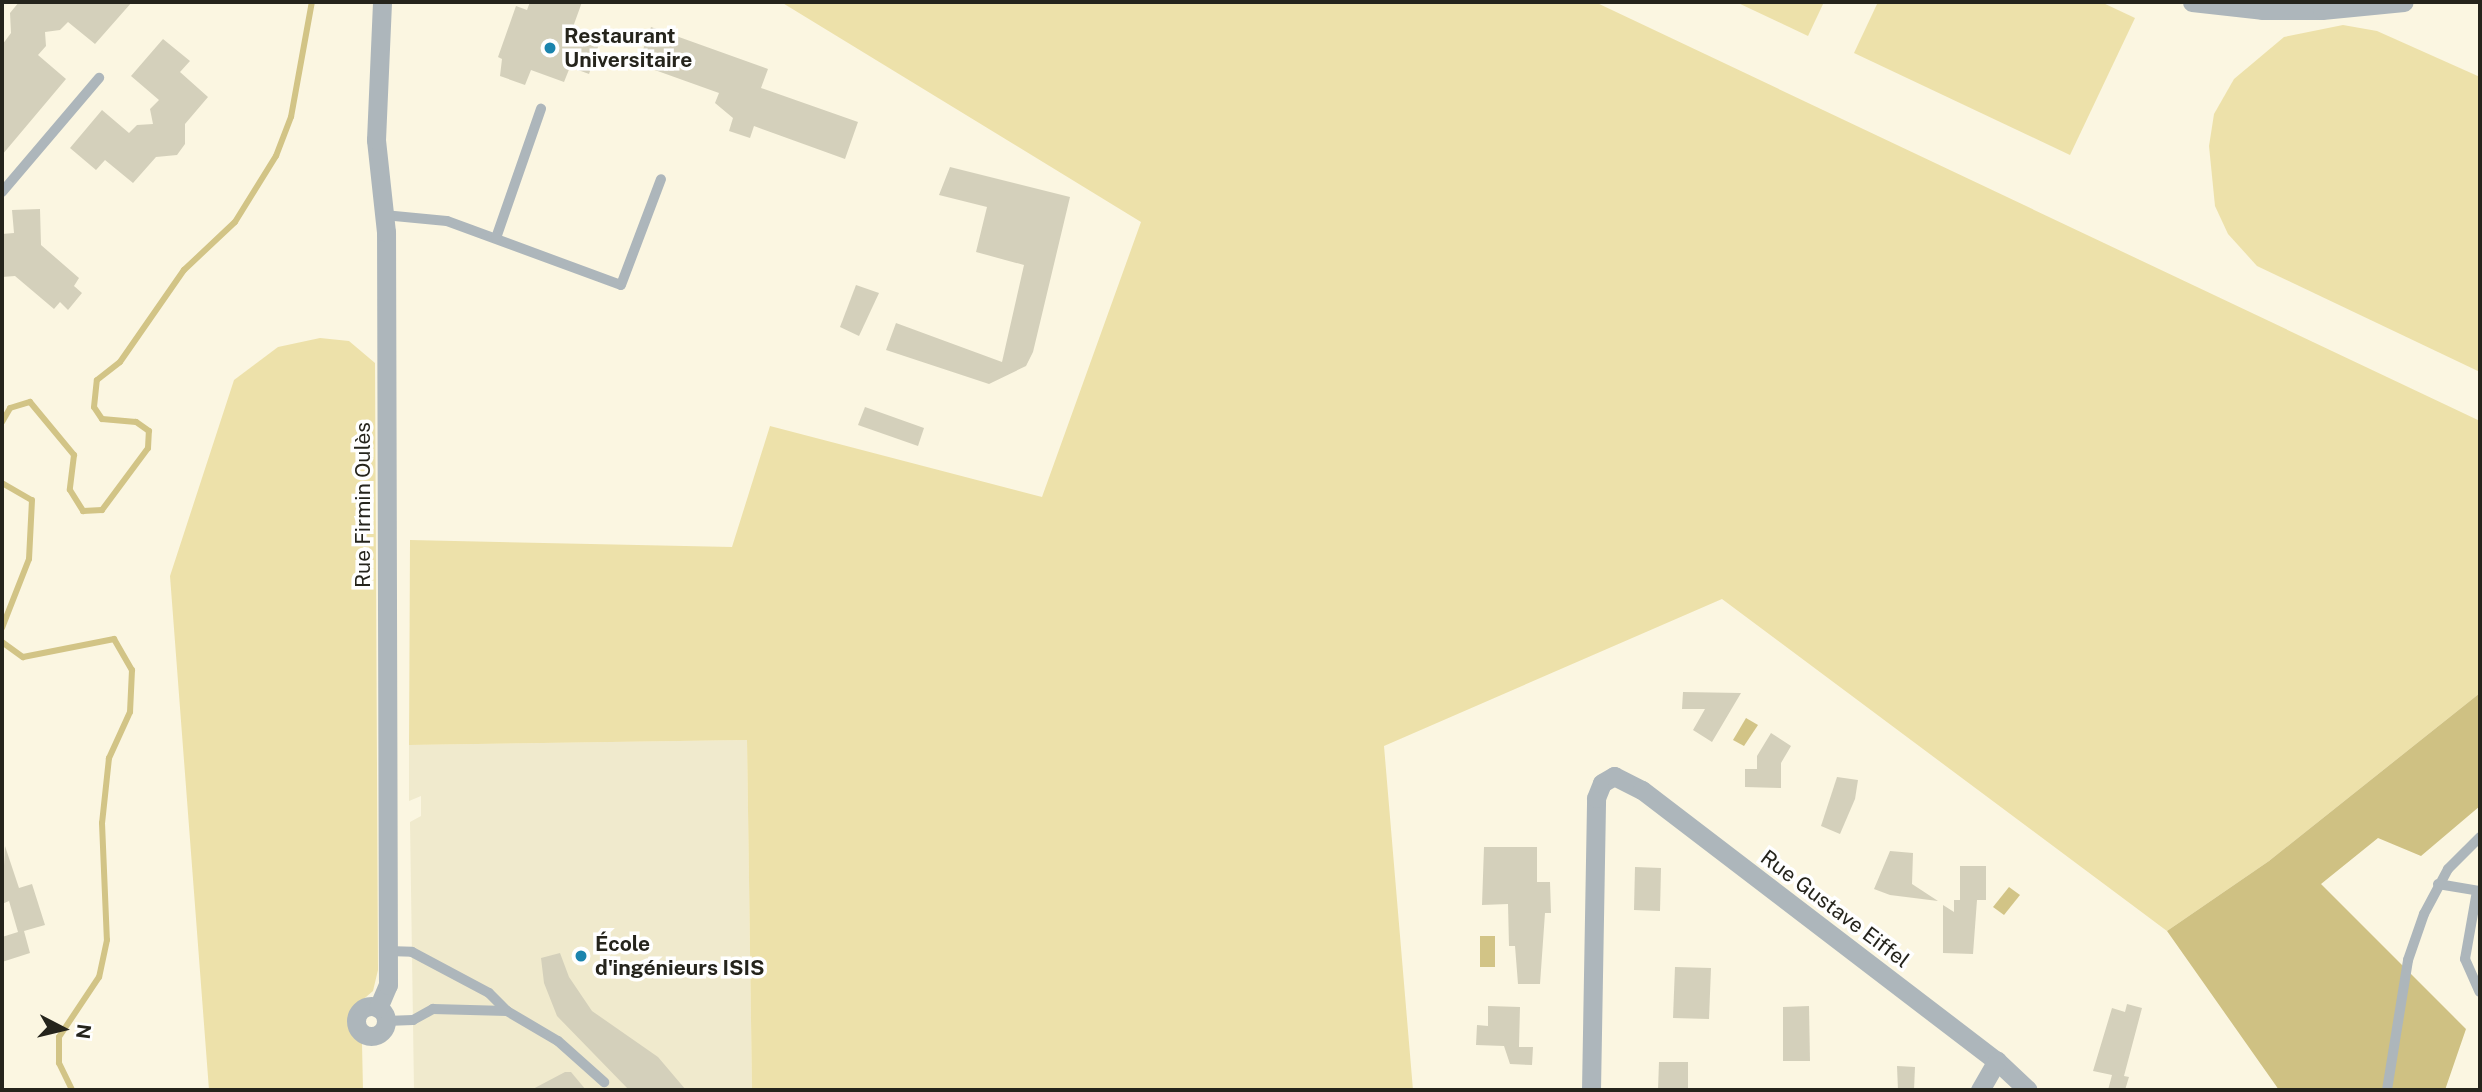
<!DOCTYPE html>
<html>
<head>
<meta charset="utf-8">
<style>
	body { margin:0 }
	#map { position:relative; width:2482px; height:1092px; overflow:hidden; background:#fbf6e1; font-family:"Public Sans",sans-serif }
	div>[style] { position:absolute }
	[style*='--x'] { left:calc(var(--x)*1px); top:calc(var(--y)*1px); width:calc(var(--w)*1px); rotate:calc(var(--a)*1deg) }
	.built>* { inset:0; background:#f0eacd }
	.green>* { inset:0; background:#ede1aa }
	.forest>* { inset:0; background:#cfc183 }
	.water>* { inset:0; background:#d2c486 }
	.stream>* { height:6px; margin:-3px; padding:0 3px; transform-origin:3px; border-radius:3px; background:#d2c486 }
	.building>* { inset:0; background:#d4d0bb }
	.lane>* { height:10px; margin:-5px; padding:0 5px; transform-origin:5px; border-radius:5px; background:#adb6bb }
	.street>* { height:19px; margin:-9.5px; padding:0 9.5px; transform-origin:9.5px; border-radius:9.5px; background:#adb6bb }
	.street>.ring { margin:-9.5px; padding:0; box-sizing:content-box; background:none; border:19px solid #adb6bb; border-radius:50% }
	.dots>* { width:19px; height:19px; translate:-50% -50%; box-sizing:border-box; border:4px solid #fff; border-radius:50% }
	span { translate:-50% -50%; white-space:nowrap; text-align:center; line-height:1.15; -webkit-text-stroke:7px #fff; paint-order:stroke }
	.poi-label { font-size:21px; color:#25241c; font-weight:700 }
	.left { translate:0 -50%; text-align:left }
	.street-label { font-size:21px; color:#25241c }
	.frame { position:absolute; inset:0; border:4px solid #25241c; pointer-events:none }
	.north { position:absolute; left:28px; top:994px; width:70px; height:70px; -webkit-text-stroke:5px #fff; paint-order:stroke; rotate:97deg; font-size:19px; font-weight:700; line-height:28px; text-align:center; color:#25241c }
	.north::after { content:''; display:block; margin:auto; width:24px; height:32px; background:#25241c; clip-path:polygon(50% 0,100% 100%,50% 72%,0 100%) }
</style>
</head>
<body>
<div id="map">
	<div class="built">
		<i style="clip-path:polygon(747px 740px,752px 1090px,414px 1090px,410px 822px,421px 816px,421px 796px,409px 801px,409px 745px)"></i>
	</div>
	<div class="green">
		<i style="clip-path:polygon(781px 2px,1595px 2px,2480px 421px,2480px 693px,2269px 861px,2167px 931px,1722px 599px,1384px 746px,1413px 1090px,752px 1090px,747px 740px,409px 745px,410px 540px,732px 547px,770px 426px,1042px 497px,1141px 222px)"></i>
		<i style="clip-path:polygon(1736px 2px,1824px 2px,1808px 36px)"></i>
		<i style="clip-path:polygon(1878px 2px,2101px 2px,2135px 18px,2070px 155px,1854px 53px)"></i>
		<i style="clip-path:polygon(2343px 25px,2377px 31px,2480px 77px,2480px 372px,2257px 266px,2228px 234px,2215px 206px,2209px 146px,2214px 114px,2234px 79px,2284px 37px)"></i>
		<i style="clip-path:polygon(320px 338px,349px 341px,375px 363px,378px 970px,373px 991px,352px 1009px,348px 1020px,354px 1038px,362px 1043px,363px 1090px,209px 1090px,170px 576px,234px 380px,278px 347px)"></i>
	</div>
	<div class="forest">
		<i style="clip-path:polygon(2480px 693px,2480px 806px,2421px 856px,2378px 838px,2321px 884px,2466px 1029px,2445px 1090px,2279px 1090px,2167px 931px,2269px 861px)"></i>
	</div>
	<div class="water">
		<i style="clip-path:polygon(1746px 718px,1758px 725px,1744px 746px,1733px 740px)"></i>
		<i style="clip-path:polygon(2009px 887px,2020px 895px,2004px 915px,1993px 907px)"></i>
		<i style="clip-path:polygon(1480px 936px,1495px 936px,1495px 967px,1480px 967px)"></i>
	</div>
	<div class="stream">
		<i style="--x:2;--y:422;--w:16;--a:-60"></i>
		<i style="--x:10;--y:408;--w:21;--a:-17"></i>
		<i style="--x:30;--y:402;--w:69;--a:50.3"></i>
		<i style="--x:74;--y:455;--w:35;--a:97"></i>
		<i style="--x:70;--y:490;--w:25;--a:58"></i>
		<i style="--x:83;--y:511;--w:19;--a:-3"></i>
		<i style="--x:102;--y:510;--w:77;--a:-53.4"></i>
		<i style="--x:148;--y:448;--w:17;--a:-87"></i>
		<i style="--x:149;--y:431;--w:16;--a:-145"></i>
		<i style="--x:136;--y:422;--w:34;--a:-175"></i>
		<i style="--x:102;--y:419;--w:14;--a:-124"></i>
		<i style="--x:94;--y:407;--w:27;--a:-84"></i>
		<i style="--x:97;--y:380;--w:29;--a:-38"></i>
		<i style="--x:120;--y:362;--w:112;--a:-55.2"></i>
		<i style="--x:184;--y:270;--w:70;--a:-43.3"></i>
		<i style="--x:235;--y:222;--w:78;--a:-58.2"></i>
		<i style="--x:276;--y:156;--w:42;--a:-69"></i>
		<i style="--x:291;--y:117;--w:117;--a:-79.7"></i>
		<i style="--x:2;--y:483;--w:34;--a:30"></i>
		<i style="--x:32;--y:500;--w:59;--a:92.9"></i>
		<i style="--x:29;--y:559;--w:74;--a:111.4"></i>
		<i style="--x:2;--y:642;--w:26;--a:36"></i>
		<i style="--x:23;--y:657;--w:93;--a:-11.2"></i>
		<i style="--x:114;--y:639;--w:36;--a:60"></i>
		<i style="--x:132;--y:670;--w:42;--a:92.7"></i>
		<i style="--x:130;--y:712;--w:51;--a:114.5"></i>
		<i style="--x:109;--y:758;--w:65;--a:96.1"></i>
		<i style="--x:102;--y:823;--w:117;--a:87.6"></i>
		<i style="--x:107;--y:940;--w:38;--a:102"></i>
		<i style="--x:99;--y:977;--w:72;--a:123.7"></i>
		<i style="--x:59;--y:1037;--w:26;--a:90"></i>
		<i style="--x:59;--y:1063;--w:30;--a:64"></i>
	</div>
	<div class="building">
		<i style="clip-path:polygon(19px 2px,132px 2px,95px 44px,68px 22px,60px 30px,45px 32px,46px 46px,38px 55px,66px 79px,2px 155px,2px 45px,11px 33px,10px 13px)"></i>
		<i style="clip-path:polygon(530px 2px,582px 2px,573px 27px,601px 38px,589px 74px,570px 67px,564px 82px,531px 70px,525px 85px,500px 76px,502px 59px,498px 57px,516px 6px,527px 10px)"></i>
		<i style="clip-path:polygon(651px 27px,768px 69px,761px 88px,858px 122px,845px 159px,754px 126px,750px 138px,729px 131px,733px 118px,715px 103px,719px 93px,638px 64px)"></i>
		<i style="clip-path:polygon(163px 39px,190px 61px,180px 72px,208px 97px,185px 124px,185px 144px,177px 155px,156px 157px,133px 183px,105px 160px,96px 170px,70px 148px,102px 110px,129px 133px,137px 125px,153px 124px,150px 109px,159px 100px,131px 76px)"></i>
		<i style="clip-path:polygon(950px 167px,1070px 197px,1033px 352px,1026px 366px,989px 384px,886px 350px,896px 323px,1002px 362px,1024px 265px,976px 252px,987px 207px,939px 195px)"></i>
		<i style="clip-path:polygon(40px 209px,41px 245px,79px 278px,74px 286px,82px 293px,68px 310px,60px 302px,54px 309px,15px 276px,2px 277px,2px 234px,14px 233px,12px 210px)"></i>
		<i style="clip-path:polygon(856px 285px,879px 293px,859px 336px,840px 327px)"></i>
		<i style="clip-path:polygon(865px 407px,924px 428px,918px 446px,858px 425px)"></i>
		<i style="clip-path:polygon(1683px 692px,1741px 693px,1712px 742px,1693px 730px,1705px 709px,1682px 709px)"></i>
		<i style="clip-path:polygon(1771px 733px,1791px 746px,1781px 763px,1781px 788px,1745px 787px,1745px 769px,1757px 769px,1757px 756px)"></i>
		<i style="clip-path:polygon(1837px 777px,1858px 780px,1855px 799px,1840px 834px,1821px 826px)"></i>
		<i style="clip-path:polygon(5px 846px,19px 888px,32px 884px,45px 925px,24px 931px,30px 953px,2px 962px,2px 937px,18px 932px,9px 901px,2px 904px)"></i>
		<i style="clip-path:polygon(1484px 847px,1537px 847px,1537px 882px,1550px 882px,1551px 913px,1545px 913px,1540px 984px,1518px 984px,1515px 946px,1509px 946px,1508px 904px,1482px 905px)"></i>
		<i style="clip-path:polygon(1890px 851px,1913px 853px,1912px 884px,1938px 901px,1890px 895px,1874px 889px)"></i>
		<i style="clip-path:polygon(1960px 866px,1986px 866px,1986px 900px,1977px 900px,1973px 954px,1943px 953px,1943px 905px,1954px 912px,1954px 900px,1960px 900px)"></i>
		<i style="clip-path:polygon(1635px 867px,1661px 868px,1660px 911px,1634px 910px)"></i>
		<i style="clip-path:polygon(560px 953px,569px 977px,592px 1011px,658px 1057px,686px 1090px,629px 1090px,557px 1016px,544px 983px,541px 958px)"></i>
		<i style="clip-path:polygon(1675px 967px,1711px 968px,1709px 1019px,1673px 1018px)"></i>
		<i style="clip-path:polygon(2127px 1004px,2142px 1008px,2124px 1076px,2129px 1077px,2125px 1090px,2108px 1090px,2112px 1075px,2093px 1071px,2112px 1008px,2125px 1012px)"></i>
		<i style="clip-path:polygon(1488px 1006px,1520px 1007px,1519px 1047px,1533px 1047px,1532px 1065px,1510px 1064px,1504px 1046px,1476px 1045px,1477px 1025px,1488px 1026px)"></i>
		<i style="clip-path:polygon(1809px 1006px,1810px 1061px,1783px 1061px,1783px 1007px)"></i>
		<i style="clip-path:polygon(1659px 1062px,1688px 1062px,1688px 1090px,1658px 1090px)"></i>
		<i style="clip-path:polygon(1897px 1066px,1915px 1067px,1914px 1090px,1898px 1090px)"></i>
		<i style="clip-path:polygon(565px 1072px,571px 1072px,586px 1090px,531px 1090px)"></i>
	</div>
	<div class="lane">
		<i style="--x:2;--y:192;--w:150;--a:-49.6"></i>
		<i style="--x:384;--y:215;--w:63;--a:5.4"></i>
		<i style="--x:447;--y:221;--w:185;--a:20.2"></i>
		<i style="--x:621;--y:285;--w:113;--a:-69.3"></i>
		<i style="--x:496;--y:238;--w:137;--a:-70.8"></i>
		<i style="--x:2438;--y:884;--w:43;--a:9.5"></i>
		<i style="--x:2477;--y:891;--w:69;--a:100"></i>
		<i style="--x:2465;--y:959;--w:36;--a:66"></i>
		<i style="--x:388;--y:951;--w:24;--a:2"></i>
		<i style="--x:412;--y:952;--w:87;--a:28"></i>
		<i style="--x:489;--y:993;--w:25;--a:45"></i>
		<i style="--x:507;--y:1011;--w:59;--a:30.5"></i>
		<i style="--x:558;--y:1041;--w:62;--a:41.7"></i>
		<i style="--x:386;--y:1021;--w:27;--a:-2"></i>
		<i style="--x:413;--y:1020;--w:23;--a:-29"></i>
		<i style="--x:433;--y:1009;--w:74;--a:1.5"></i>
		<i style="--x:2387;--y:1090;--w:132;--a:-80.8"></i>
		<i style="--x:2408;--y:960;--w:49;--a:-70.8"></i>
		<i style="--x:2424;--y:914;--w:51;--a:-61.9"></i>
		<i style="--x:2448;--y:869;--w:45;--a:-45"></i>
	</div>
	<div class="street">
		<i style="--x:2192;--y:2;--w:70;--a:6.5"></i>
		<i style="--x:2262;--y:10;--w:60;--a:0"></i>
		<i style="--x:2322;--y:10;--w:82;--a:-5.6"></i>
		<i class="ring" style="left:356px;top:1006px;width:11px;height:11px"></i>
		<i style="--x:378;--y:1008;--w:25;--a:-67"></i>
		<i style="--x:388;--y:985;--w:753;--a:-90.15"></i>
		<i style="--x:386;--y:232;--w:93;--a:-96.2"></i>
		<i style="--x:376;--y:140;--w:138;--a:-87.5"></i>
		<i style="--x:1591;--y:1090;--w:292;--a:-89"></i>
		<i style="--x:1596;--y:798;--w:16;--a:-68"></i>
		<i style="--x:1602;--y:783;--w:14;--a:-30"></i>
		<i style="--x:1614;--y:776;--w:31;--a:27"></i>
		<i style="--x:1642;--y:790;--w:447;--a:37.4"></i>
		<i style="--x:1997;--y:1061;--w:42;--a:43.1"></i>
		<i style="--x:1980;--y:1090;--w:34;--a:-60"></i>
	</div>
	<div class="dots">
		<i style="left:550px;top:48px;background:#1b84ad"></i>
		<i style="left:581px;top:956px;background:#1b84ad"></i>
	</div>
	<div class="poi-label">
		<span class="left" style="left:564px;top:48px">Restaurant<br>Universitaire</span>
		<span class="left" style="left:595px;top:956px">École<br>d'ingénieurs ISIS</span>
	</div>
	<div class="street-label">
		<span style="left:363px;top:505px;rotate:-90deg">Rue Firmin Oulès</span>
		<span style="left:1835px;top:909px;rotate:37deg">Rue Gustave Eiffel</span>
	</div>
	<div class="frame"></div>
	<div class="north">N</div>
</div>
</body>
</html>
